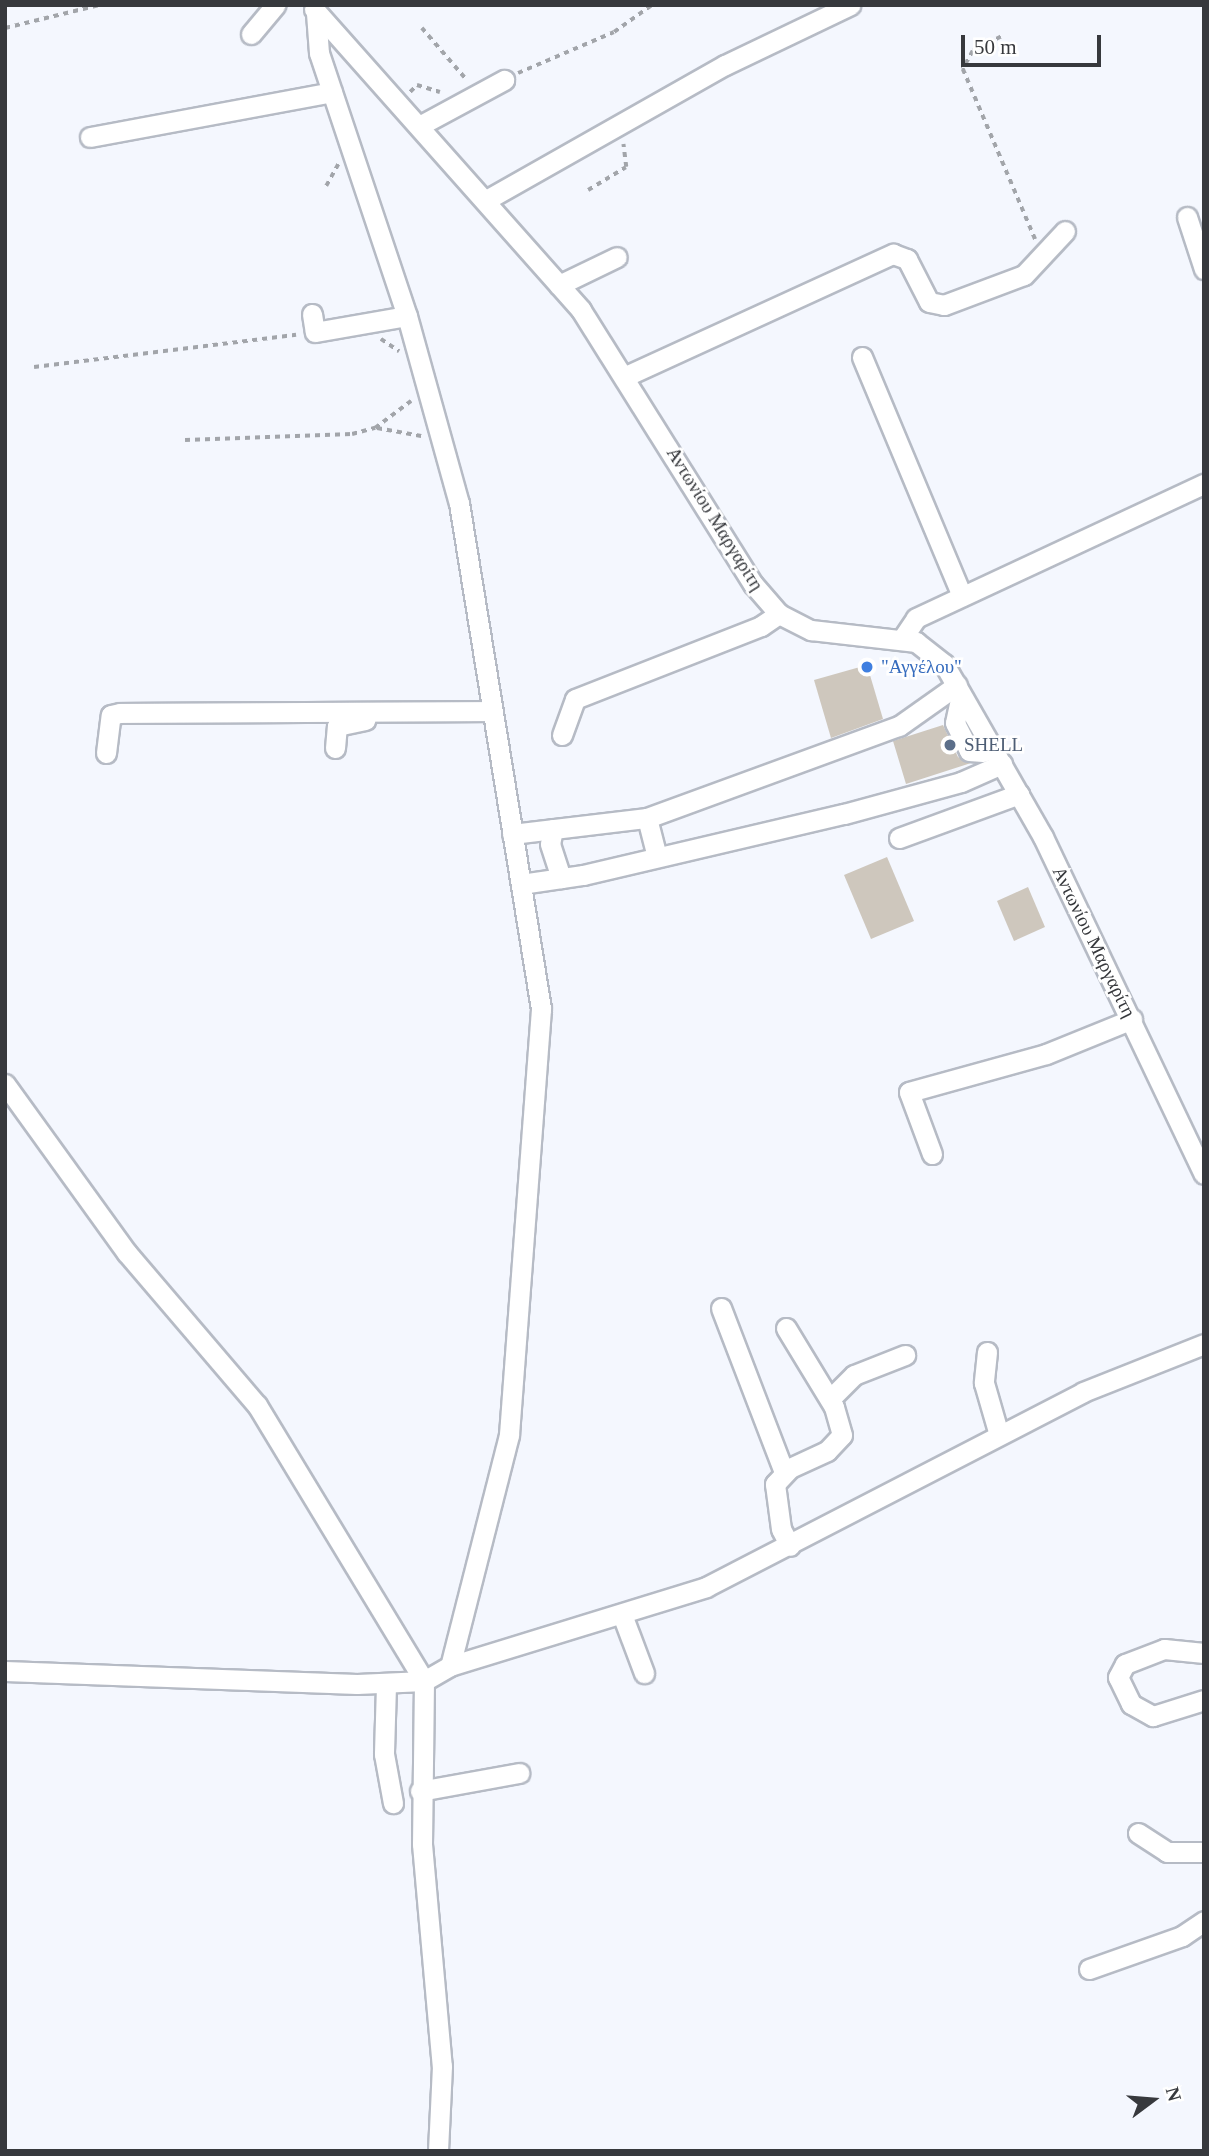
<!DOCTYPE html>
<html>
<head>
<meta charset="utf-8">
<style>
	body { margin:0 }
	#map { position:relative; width:1209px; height:2156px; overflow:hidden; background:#f4f7fe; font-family:Georgia,serif }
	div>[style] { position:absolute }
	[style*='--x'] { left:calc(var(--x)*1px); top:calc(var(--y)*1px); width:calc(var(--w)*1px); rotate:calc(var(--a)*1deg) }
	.building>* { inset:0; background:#cec7bd }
	.path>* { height:3.5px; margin-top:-1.75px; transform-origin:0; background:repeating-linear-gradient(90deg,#a2a5aa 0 5px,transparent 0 10px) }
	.roads { filter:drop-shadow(2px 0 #b6bbc5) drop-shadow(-2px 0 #b6bbc5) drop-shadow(0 2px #b6bbc5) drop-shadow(0 -2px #b6bbc5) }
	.minor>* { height:19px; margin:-9.5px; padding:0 9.5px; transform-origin:9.5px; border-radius:9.5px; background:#fff }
	.dots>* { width:19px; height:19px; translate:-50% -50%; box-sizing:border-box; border:4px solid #fff; border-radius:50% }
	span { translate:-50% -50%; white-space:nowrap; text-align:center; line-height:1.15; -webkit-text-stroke:5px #fff; paint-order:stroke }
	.street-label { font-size:19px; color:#37393d }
	.shop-label { font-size:19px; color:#366cbe }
	.left { translate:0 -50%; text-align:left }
	.service-label { font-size:19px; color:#4e5e75 }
	.frame { position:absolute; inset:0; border:7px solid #37393d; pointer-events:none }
	.north { position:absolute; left:1118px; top:2065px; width:70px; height:70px; -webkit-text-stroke:5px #fff; paint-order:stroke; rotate:74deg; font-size:19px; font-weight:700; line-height:28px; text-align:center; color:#37393d }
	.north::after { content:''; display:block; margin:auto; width:24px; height:32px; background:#37393d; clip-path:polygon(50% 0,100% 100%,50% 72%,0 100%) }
	.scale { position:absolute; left:961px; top:35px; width:140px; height:32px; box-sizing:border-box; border:4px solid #37393d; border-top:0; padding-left:9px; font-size:21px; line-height:24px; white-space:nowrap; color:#37393d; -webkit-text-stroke:5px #fff; paint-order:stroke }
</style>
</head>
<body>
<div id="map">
	<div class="building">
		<i style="clip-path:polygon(867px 665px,883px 719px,831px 738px,814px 680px)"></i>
		<i style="clip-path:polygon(943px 725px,958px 757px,971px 763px,906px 784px,893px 741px)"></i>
		<i style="clip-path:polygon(887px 857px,914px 921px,871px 939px,844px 875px)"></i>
		<i style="clip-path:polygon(1028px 887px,1045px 927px,1014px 941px,997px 901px)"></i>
	</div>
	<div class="path">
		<i style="--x:5;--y:28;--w:97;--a:-13.7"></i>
		<i style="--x:422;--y:28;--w:67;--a:49.2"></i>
		<i style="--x:1001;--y:37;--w:31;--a:153"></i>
		<i style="--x:973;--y:51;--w:21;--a:119"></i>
		<i style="--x:963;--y:69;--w:185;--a:67"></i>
		<i style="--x:518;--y:73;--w:104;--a:-23.1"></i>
		<i style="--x:614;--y:32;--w:47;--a:-35.4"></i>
		<i style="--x:410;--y:92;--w:10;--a:-45"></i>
		<i style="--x:417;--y:85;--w:24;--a:17"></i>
		<i style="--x:326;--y:186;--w:25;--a:-61"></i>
		<i style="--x:588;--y:190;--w:44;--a:-31.2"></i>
		<i style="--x:626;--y:167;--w:23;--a:-97"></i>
		<i style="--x:381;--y:339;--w:22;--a:34"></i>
		<i style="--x:34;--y:367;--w:264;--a:-7"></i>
		<i style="--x:377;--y:428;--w:45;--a:10.3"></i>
		<i style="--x:185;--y:440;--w:167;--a:-2.1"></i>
		<i style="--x:352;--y:434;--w:24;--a:-15"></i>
		<i style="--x:375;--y:428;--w:45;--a:-36.9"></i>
	</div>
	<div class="roads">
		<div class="minor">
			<i style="--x:314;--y:9;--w:402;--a:48.4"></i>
			<i style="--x:581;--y:310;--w:324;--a:57.9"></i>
			<i style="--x:753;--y:584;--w:40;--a:49"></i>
			<i style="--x:779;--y:614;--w:36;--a:27"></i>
			<i style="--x:811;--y:630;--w:106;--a:6.5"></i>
			<i style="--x:916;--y:642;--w:36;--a:38"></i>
			<i style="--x:944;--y:664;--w:199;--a:60.2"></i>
			<i style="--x:1043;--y:837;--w:373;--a:64.5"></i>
			<i style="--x:316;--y:13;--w:40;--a:85.7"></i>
			<i style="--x:319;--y:53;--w:277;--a:71.5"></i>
			<i style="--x:407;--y:316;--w:194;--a:74.5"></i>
			<i style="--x:459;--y:503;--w:513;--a:80.79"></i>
			<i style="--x:541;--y:1009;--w:427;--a:94.3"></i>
			<i style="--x:509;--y:1435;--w:238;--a:104.3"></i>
			<i style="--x:251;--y:34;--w:38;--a:-50"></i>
			<i style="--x:419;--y:126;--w:97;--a:-28.4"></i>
			<i style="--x:90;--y:137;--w:246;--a:-10.5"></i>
			<i style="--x:488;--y:199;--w:272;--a:-29.5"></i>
			<i style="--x:725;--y:65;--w:139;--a:-25.6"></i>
			<i style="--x:1187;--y:217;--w:55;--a:71.9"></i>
			<i style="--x:559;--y:285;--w:64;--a:-25.8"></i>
			<i style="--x:312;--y:314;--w:18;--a:81"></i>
			<i style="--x:315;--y:332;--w:93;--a:-9.9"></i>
			<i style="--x:862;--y:357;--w:259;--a:67.3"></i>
			<i style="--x:626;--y:376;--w:294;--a:-24.6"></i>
			<i style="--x:893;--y:254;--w:15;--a:20"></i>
			<i style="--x:907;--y:259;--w:48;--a:62.9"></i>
			<i style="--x:929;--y:302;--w:15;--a:11"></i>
			<i style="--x:944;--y:305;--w:85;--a:-20.6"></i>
			<i style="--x:1024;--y:275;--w:60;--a:-47"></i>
			<i style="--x:902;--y:639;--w:25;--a:-56"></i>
			<i style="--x:916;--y:618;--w:318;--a:-25"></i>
			<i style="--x:959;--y:704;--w:19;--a:102"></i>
			<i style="--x:955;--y:723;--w:31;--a:63"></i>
			<i style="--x:969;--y:751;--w:14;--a:4"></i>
			<i style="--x:562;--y:735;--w:38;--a:-70"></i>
			<i style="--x:575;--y:699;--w:200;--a:-21.4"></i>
			<i style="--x:761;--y:626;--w:22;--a:-34"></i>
			<i style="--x:335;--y:748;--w:22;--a:-85"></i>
			<i style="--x:337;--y:726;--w:29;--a:-12"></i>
			<i style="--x:106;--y:753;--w:38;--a:-83"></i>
			<i style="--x:111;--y:715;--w:9;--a:-13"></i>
			<i style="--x:120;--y:713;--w:371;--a:-0.3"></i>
			<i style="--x:647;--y:818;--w:40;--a:75.6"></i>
			<i style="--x:553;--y:829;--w:15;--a:101"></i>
			<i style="--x:550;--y:844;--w:36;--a:72"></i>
			<i style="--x:512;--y:834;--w:136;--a:-6.8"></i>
			<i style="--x:647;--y:818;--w:268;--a:-20.1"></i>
			<i style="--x:899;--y:726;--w:71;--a:-35.3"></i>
			<i style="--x:899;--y:838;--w:128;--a:-20.1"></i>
			<i style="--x:521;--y:884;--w:63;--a:-8.3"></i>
			<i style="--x:583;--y:875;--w:268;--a:-13.2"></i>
			<i style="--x:844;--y:814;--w:121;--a:-15.3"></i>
			<i style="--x:961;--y:782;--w:45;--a:-23.7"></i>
			<i style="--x:5;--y:1084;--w:208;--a:54.2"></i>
			<i style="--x:127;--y:1253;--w:200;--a:49.5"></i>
			<i style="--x:257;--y:1405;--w:323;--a:58.8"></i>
			<i style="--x:424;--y:1681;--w:163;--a:90.7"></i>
			<i style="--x:422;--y:1844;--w:223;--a:84.9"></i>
			<i style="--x:442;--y:2066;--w:85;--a:92.7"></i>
			<i style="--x:932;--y:1154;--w:66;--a:-110.4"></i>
			<i style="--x:909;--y:1092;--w:142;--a:-15.5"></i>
			<i style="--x:1046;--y:1054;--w:93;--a:-22.1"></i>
			<i style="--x:721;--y:1308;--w:176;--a:69"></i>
			<i style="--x:786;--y:1328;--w:92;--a:58.7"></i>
			<i style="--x:834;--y:1407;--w:29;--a:74"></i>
			<i style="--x:842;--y:1435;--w:22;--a:133"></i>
			<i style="--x:827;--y:1451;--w:41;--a:155.3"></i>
			<i style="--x:790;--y:1468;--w:22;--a:133"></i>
			<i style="--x:775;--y:1484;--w:45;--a:82.4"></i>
			<i style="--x:781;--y:1529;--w:19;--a:62"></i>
			<i style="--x:987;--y:1352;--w:31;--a:96"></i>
			<i style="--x:984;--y:1383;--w:54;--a:73.9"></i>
			<i style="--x:830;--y:1399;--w:34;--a:-45"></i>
			<i style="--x:854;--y:1375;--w:55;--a:-21.4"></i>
			<i style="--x:623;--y:1617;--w:60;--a:69.4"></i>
			<i style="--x:1204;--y:1653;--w:40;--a:-174.3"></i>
			<i style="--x:1164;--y:1649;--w:42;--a:159"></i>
			<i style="--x:1125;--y:1664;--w:15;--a:118"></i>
			<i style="--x:1118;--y:1677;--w:30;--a:64"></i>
			<i style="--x:1131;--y:1704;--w:25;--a:29"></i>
			<i style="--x:1153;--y:1716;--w:53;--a:-17.4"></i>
			<i style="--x:5;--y:1671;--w:352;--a:2.1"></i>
			<i style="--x:357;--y:1684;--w:67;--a:-2.6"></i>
			<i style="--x:424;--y:1681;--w:30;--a:-30"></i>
			<i style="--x:450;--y:1666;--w:268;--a:-17.1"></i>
			<i style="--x:706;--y:1587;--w:424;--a:-27.3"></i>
			<i style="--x:1083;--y:1392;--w:130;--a:-21.6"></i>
			<i style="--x:386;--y:1685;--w:69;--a:91.7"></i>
			<i style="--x:384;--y:1754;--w:50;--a:79.6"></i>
			<i style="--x:420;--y:1791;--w:101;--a:-10.3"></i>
			<i style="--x:1138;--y:1833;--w:35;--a:33"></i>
			<i style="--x:1167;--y:1852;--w:37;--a:0"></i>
			<i style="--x:1089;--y:1969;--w:99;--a:-19.5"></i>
			<i style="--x:1182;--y:1936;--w:27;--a:-34"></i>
		</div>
	</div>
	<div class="dots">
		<i style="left:867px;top:667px;background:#3f7fe0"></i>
		<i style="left:950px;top:745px;background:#5c6f8a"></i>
	</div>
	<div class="street-label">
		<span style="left:715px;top:519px;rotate:58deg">Αντωνίου Μαργαρίτη</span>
		<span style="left:1094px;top:942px;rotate:64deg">Αντωνίου Μαργαρίτη</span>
	</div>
	<div class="shop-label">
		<span class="left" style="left:881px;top:667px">"Αγγέλου"</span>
	</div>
	<div class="service-label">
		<span class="left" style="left:964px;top:745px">SHELL</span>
	</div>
	<div class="frame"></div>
	<div class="north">N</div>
	<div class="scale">50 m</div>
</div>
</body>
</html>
